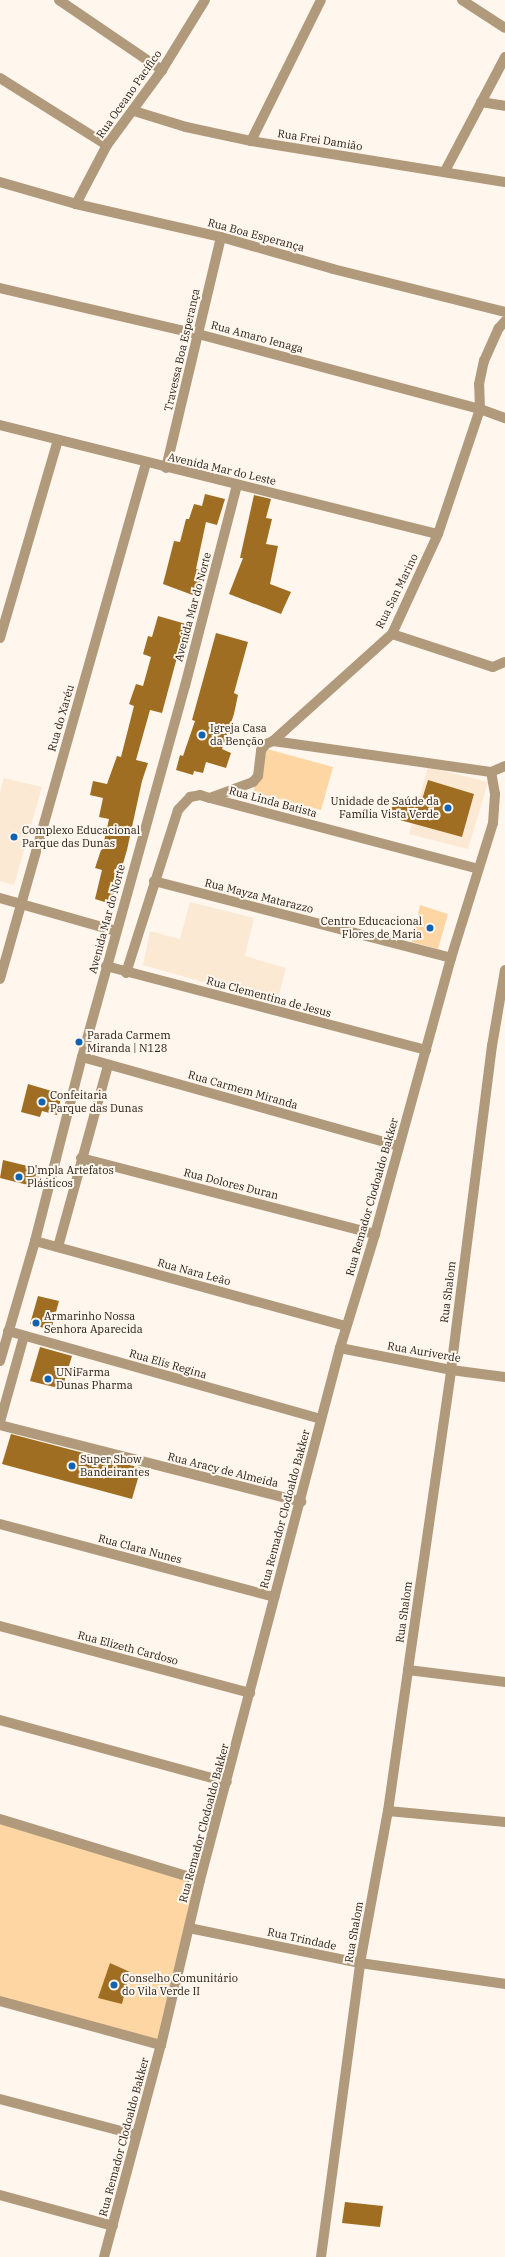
<!DOCTYPE html>
<html>
<head>
<meta charset="utf-8">
<style>
	body { margin:0 }
	#map { position:relative; width:505px; height:2257px; overflow:hidden; background:#fff7ee; font-family:"IBM Plex Serif",serif }
	div>[style] { position:absolute }
	[style*='--x'] { left:calc(var(--x)*1px); top:calc(var(--y)*1px); width:calc(var(--w)*1px); rotate:calc(var(--a)*1deg) }
	.built>* { inset:0; background:#fce9d3 }
	.green>* { inset:0; background:#fdd6a4 }
	.building>* { inset:0; background:#a06e22 }
	.minor>* { height:10px; margin:-5px; padding:0 5px; transform-origin:5px; border-radius:5px; background:#b19a7c }
	.dots>* { width:11px; height:11px; translate:-50% -50%; box-sizing:border-box; border:2px solid #fff7ee; border-radius:50% }
	span { translate:-50% -50%; white-space:nowrap; text-align:center; line-height:1.15; -webkit-text-stroke:4px #fff7ee; paint-order:stroke }
	.street-label { font-size:11px; color:#262018 }
	.poi-label { font-size:11px; color:#262018 }
	.left { translate:0 -50%; text-align:left }
	.right { translate:-100% -50%; text-align:right }
</style>
</head>
<body>
<div id="map">
	<div class="built">
		<i style="clip-path:polygon(428px 767px,488px 782px,468px 849px,409px 834px)"></i>
		<i style="clip-path:polygon(4px 778px,42px 787px,14px 885px,0 881px,0 792px)"></i>
		<i style="clip-path:polygon(190px 902px,254px 918px,245px 956px,286px 968px,277px 1003px,143px 965px,150px 931px,180px 939px)"></i>
	</div>
	<div class="green">
		<i style="clip-path:polygon(267px 749px,333px 767px,321px 810px,253px 792px)"></i>
		<i style="clip-path:polygon(420px 905px,448px 914px,438px 949px,412px 942px)"></i>
		<i style="clip-path:polygon(0 1820px,200px 1880px,161px 2045px,0 1998px)"></i>
	</div>
	<div class="building">
		<i style="clip-path:polygon(205px 494px,225px 499px,217px 525px,206px 522px,196px 569px,206px 572px,198px 597px,163px 584px,174px 541px,180px 542px,186px 519px,189px 519px,194px 504px,202px 506px)"></i>
		<i style="clip-path:polygon(254px 495px,271px 499px,266px 518px,272px 519px,266px 544px,278px 546px,270px 584px,291px 592px,281px 614px,229px 594px,243px 558px,240px 558px)"></i>
		<i style="clip-path:polygon(158px 616px,186px 624px,162px 713px,150px 710px,136px 760px,148px 763px,142px 781px,127px 850px,111px 904px,95px 899px,102px 870px,95px 868px,101px 850px,102px 850px,109px 819px,99px 817px,103px 798px,90px 795px,93px 781px,107px 784px,117px 756px,121px 757px,134px 706px,129px 704px,136px 684px,143px 686px,151px 657px,143px 654px,148px 636px,152px 637px)"></i>
		<i style="clip-path:polygon(216px 633px,248px 642px,234px 693px,238px 695px,234px 714px,222px 749px,231px 753px,226px 768px,206px 762px,203px 773px,194px 771px,193px 775px,176px 770px,180px 755px,183px 756px,195px 721px,192px 720px)"></i>
		<i style="clip-path:polygon(428px 780px,474px 794px,462px 837px,389px 817px,394px 799px,420px 806px)"></i>
		<i style="clip-path:polygon(28px 1084px,62px 1094px,57px 1115px,42px 1111px,40px 1117px,21px 1112px)"></i>
		<i style="clip-path:polygon(3px 1160px,40px 1169px,36px 1187px,0 1178px)"></i>
		<i style="clip-path:polygon(38px 1296px,59px 1301px,51px 1330px,30px 1324px)"></i>
		<i style="clip-path:polygon(40px 1347px,72px 1356px,62px 1389px,30px 1381px)"></i>
		<i style="clip-path:polygon(11px 1434px,141px 1468px,132px 1499px,2px 1464px)"></i>
		<i style="clip-path:polygon(110px 1963px,130px 1972px,122px 2004px,98px 1998px)"></i>
		<i style="clip-path:polygon(345px 2202px,383px 2206px,380px 2227px,342px 2223px)"></i>
	</div>
	<div class="minor">
		<i style="--x:59;--y:0;--w:125;--a:34.2"></i>
		<i style="--x:462;--y:0;--w:51;--a:33.1"></i>
		<i style="--x:0;--y:78;--w:126;--a:32.1"></i>
		<i style="--x:481;--y:102;--w:24;--a:9"></i>
		<i style="--x:134;--y:111;--w:54;--a:17.1"></i>
		<i style="--x:186;--y:127;--w:66;--a:12.2"></i>
		<i style="--x:251;--y:141;--w:257;--a:9.2"></i>
		<i style="--x:251;--y:141;--w:157;--a:-63.6"></i>
		<i style="--x:445;--y:171;--w:129;--a:-62.2"></i>
		<i style="--x:0;--y:182;--w:79;--a:16.1"></i>
		<i style="--x:76;--y:204;--w:149;--a:12.8"></i>
		<i style="--x:221;--y:237;--w:116;--a:15.9"></i>
		<i style="--x:333;--y:269;--w:177;--a:14"></i>
		<i style="--x:76;--y:204;--w:67;--a:-62.3"></i>
		<i style="--x:107;--y:145;--w:93;--a:-53.7"></i>
		<i style="--x:162;--y:70;--w:82;--a:-58.4"></i>
		<i style="--x:0;--y:288;--w:203;--a:13.1"></i>
		<i style="--x:198;--y:334;--w:292;--a:14.9"></i>
		<i style="--x:480;--y:409;--w:27;--a:20"></i>
		<i style="--x:0;--y:425;--w:451;--a:14"></i>
		<i style="--x:166;--y:468;--w:237;--a:-76.6"></i>
		<i style="--x:392;--y:634;--w:106;--a:18.1"></i>
		<i style="--x:493;--y:667;--w:13;--a:-23"></i>
		<i style="--x:0;--y:638;--w:206;--a:-73.7"></i>
		<i style="--x:273;--y:741;--w:220;--a:8.1"></i>
		<i style="--x:491;--y:772;--w:15;--a:-23"></i>
		<i style="--x:210;--y:798;--w:46;--a:-20.4"></i>
		<i style="--x:253;--y:782;--w:8;--a:-50"></i>
		<i style="--x:258;--y:776;--w:26;--a:-83"></i>
		<i style="--x:261;--y:750;--w:8;--a:-50"></i>
		<i style="--x:266;--y:744;--w:8;--a:-23"></i>
		<i style="--x:273;--y:741;--w:160;--a:-42"></i>
		<i style="--x:392;--y:634;--w:110;--a:-65.3"></i>
		<i style="--x:438;--y:534;--w:132;--a:-71.4"></i>
		<i style="--x:480;--y:409;--w:25;--a:-92"></i>
		<i style="--x:479;--y:384;--w:24;--a:-78"></i>
		<i style="--x:484;--y:361;--w:36;--a:-66"></i>
		<i style="--x:499;--y:328;--w:9;--a:-49"></i>
		<i style="--x:154;--y:881;--w:307;--a:14.5"></i>
		<i style="--x:0;--y:898;--w:121;--a:15.9"></i>
		<i style="--x:106;--y:966;--w:331;--a:14.7"></i>
		<i style="--x:126;--y:973;--w:171;--a:-72.3"></i>
		<i style="--x:178;--y:810;--w:18;--a:-47"></i>
		<i style="--x:190;--y:797;--w:10;--a:-11"></i>
		<i style="--x:200;--y:795;--w:10;--a:17"></i>
		<i style="--x:210;--y:798;--w:277;--a:14.8"></i>
		<i style="--x:0;--y:979;--w:536;--a:-74.2"></i>
		<i style="--x:82;--y:1057;--w:329;--a:15.7"></i>
		<i style="--x:81;--y:1158;--w:304;--a:14.5"></i>
		<i style="--x:35;--y:1241;--w:322;--a:15.3"></i>
		<i style="--x:58;--y:1247;--w:189;--a:-74.6"></i>
		<i style="--x:8;--y:1331;--w:325;--a:15.7"></i>
		<i style="--x:340;--y:1348;--w:113;--a:11.2"></i>
		<i style="--x:451;--y:1370;--w:54;--a:7.4"></i>
		<i style="--x:0;--y:1361;--w:125;--a:-73.7"></i>
		<i style="--x:35;--y:1241;--w:190;--a:-75.7"></i>
		<i style="--x:82;--y:1057;--w:385;--a:-74.5"></i>
		<i style="--x:185;--y:686;--w:208;--a:-75.5"></i>
		<i style="--x:0;--y:1422;--w:89;--a:-74.4"></i>
		<i style="--x:0;--y:1425;--w:311;--a:14.3"></i>
		<i style="--x:0;--y:1524;--w:284;--a:14.9"></i>
		<i style="--x:0;--y:1626;--w:259;--a:15"></i>
		<i style="--x:408;--y:1670;--w:98;--a:7.1"></i>
		<i style="--x:0;--y:1720;--w:235;--a:15.3"></i>
		<i style="--x:388;--y:1811;--w:118;--a:5.4"></i>
		<i style="--x:0;--y:1819;--w:209;--a:17"></i>
		<i style="--x:189;--y:1928;--w:175;--a:11.6"></i>
		<i style="--x:360;--y:1963;--w:147;--a:8.2"></i>
		<i style="--x:0;--y:2001;--w:167;--a:15.3"></i>
		<i style="--x:0;--y:2099;--w:141;--a:14.8"></i>
		<i style="--x:0;--y:2195;--w:117;--a:15.3"></i>
		<i style="--x:104;--y:2257;--w:220;--a:-75"></i>
		<i style="--x:161;--y:2045;--w:170;--a:-76.7"></i>
		<i style="--x:200;--y:1880;--w:550;--a:-75.26"></i>
		<i style="--x:340;--y:1348;--w:119;--a:-72.9"></i>
		<i style="--x:375;--y:1234;--w:286;--a:-74.6"></i>
		<i style="--x:451;--y:958;--w:141;--a:-72.7"></i>
		<i style="--x:493;--y:823;--w:29;--a:-86"></i>
		<i style="--x:495;--y:794;--w:22;--a:-100"></i>
		<i style="--x:321;--y:2257;--w:297;--a:-82.4"></i>
		<i style="--x:360;--y:1963;--w:155;--a:-79.6"></i>
		<i style="--x:388;--y:1811;--w:142;--a:-81.9"></i>
		<i style="--x:408;--y:1670;--w:303;--a:-81.8"></i>
		<i style="--x:451;--y:1370;--w:327;--a:-82.8"></i>
		<i style="--x:492;--y:1046;--w:77;--a:-80.3"></i>
	</div>
	<div class="dots">
		<i style="left:202px;top:735px;background:#1162b1"></i>
		<i style="left:448px;top:808px;background:#1162b1"></i>
		<i style="left:14px;top:837px;background:#1162b1"></i>
		<i style="left:430px;top:928px;background:#1162b1"></i>
		<i style="left:79px;top:1042px;background:#1162b1"></i>
		<i style="left:42px;top:1102px;background:#1162b1"></i>
		<i style="left:19px;top:1177px;background:#1162b1"></i>
		<i style="left:36px;top:1323px;background:#1162b1"></i>
		<i style="left:48px;top:1379px;background:#1162b1"></i>
		<i style="left:72px;top:1466px;background:#1162b1"></i>
		<i style="left:114px;top:1985px;background:#1162b1"></i>
	</div>
	<div class="street-label">
		<span style="left:129px;top:94px;rotate:-55deg">Rua Oceano Pacífico</span>
		<span style="left:320px;top:140px;rotate:9deg">Rua Frei Damião</span>
		<span style="left:256px;top:235px;rotate:15deg">Rua Boa Esperança</span>
		<span style="left:257px;top:337px;rotate:15deg">Rua Amaro Ienaga</span>
		<span style="left:182px;top:350px;rotate:-77deg">Travessa Boa Esperança</span>
		<span style="left:222px;top:469px;rotate:13deg">Avenida Mar do Leste</span>
		<span style="left:397px;top:591px;rotate:-64deg">Rua San Marino</span>
		<span style="left:193px;top:607px;rotate:-75deg">Avenida Mar do Norte</span>
		<span style="left:61px;top:718px;rotate:-74deg">Rua do Xaréu</span>
		<span style="left:273px;top:802px;rotate:15deg">Rua Linda Batista</span>
		<span style="left:259px;top:896px;rotate:14deg">Rua Mayza Matarazzo</span>
		<span style="left:107px;top:919px;rotate:-75deg">Avenida Mar do Norte</span>
		<span style="left:269px;top:997px;rotate:15deg">Rua Clementina de Jesus</span>
		<span style="left:243px;top:1090px;rotate:16deg">Rua Carmem Miranda</span>
		<span style="left:231px;top:1184px;rotate:14deg">Rua Dolores Duran</span>
		<span style="left:372px;top:1197px;rotate:-74deg">Rua Remador Clodoaldo Bakker</span>
		<span style="left:194px;top:1272px;rotate:15deg">Rua Nara Leão</span>
		<span style="left:448px;top:1292px;rotate:-83deg">Rua Shalom</span>
		<span style="left:424px;top:1352px;rotate:10deg">Rua Auriverde</span>
		<span style="left:168px;top:1364px;rotate:16deg">Rua Elis Regina</span>
		<span style="left:223px;top:1470px;rotate:14deg">Rua Aracy de Almeida</span>
		<span style="left:285px;top:1509px;rotate:-75deg">Rua Remador Clodoaldo Bakker</span>
		<span style="left:140px;top:1549px;rotate:15deg">Rua Clara Nunes</span>
		<span style="left:404px;top:1612px;rotate:-82deg">Rua Shalom</span>
		<span style="left:128px;top:1648px;rotate:15deg">Rua Elizeth Cardoso</span>
		<span style="left:204px;top:1823px;rotate:-75deg">Rua Remador Clodoaldo Bakker</span>
		<span style="left:354px;top:1932px;rotate:-80deg">Rua Shalom</span>
		<span style="left:302px;top:1939px;rotate:12deg">Rua Trindade</span>
		<span style="left:124px;top:2137px;rotate:-75deg">Rua Remador Clodoaldo Bakker</span>
	</div>
	<div class="poi-label">
		<span class="left" style="left:210px;top:735px">Igreja Casa<br>da Benção</span>
		<span class="right" style="left:439px;top:808px">Unidade de Saúde da<br>Família Vista Verde</span>
		<span class="left" style="left:22px;top:837px">Complexo Educacional<br>Parque das Dunas</span>
		<span class="right" style="left:422px;top:928px">Centro Educacional<br>Flores de Maria</span>
		<span class="left" style="left:87px;top:1042px">Parada Carmem<br>Miranda | N128</span>
		<span class="left" style="left:50px;top:1102px">Confeitaria<br>Parque das Dunas</span>
		<span class="left" style="left:27px;top:1177px">D'mpla Artefatos<br>Plásticos</span>
		<span class="left" style="left:44px;top:1323px">Armarinho Nossa<br>Senhora Aparecida</span>
		<span class="left" style="left:56px;top:1379px">UNiFarma<br>Dunas Pharma</span>
		<span class="left" style="left:80px;top:1466px">Super Show<br>Bandeirantes</span>
		<span class="left" style="left:122px;top:1985px">Conselho Comunitário<br>do Vila Verde II</span>
	</div>
</div>
</body>
</html>
